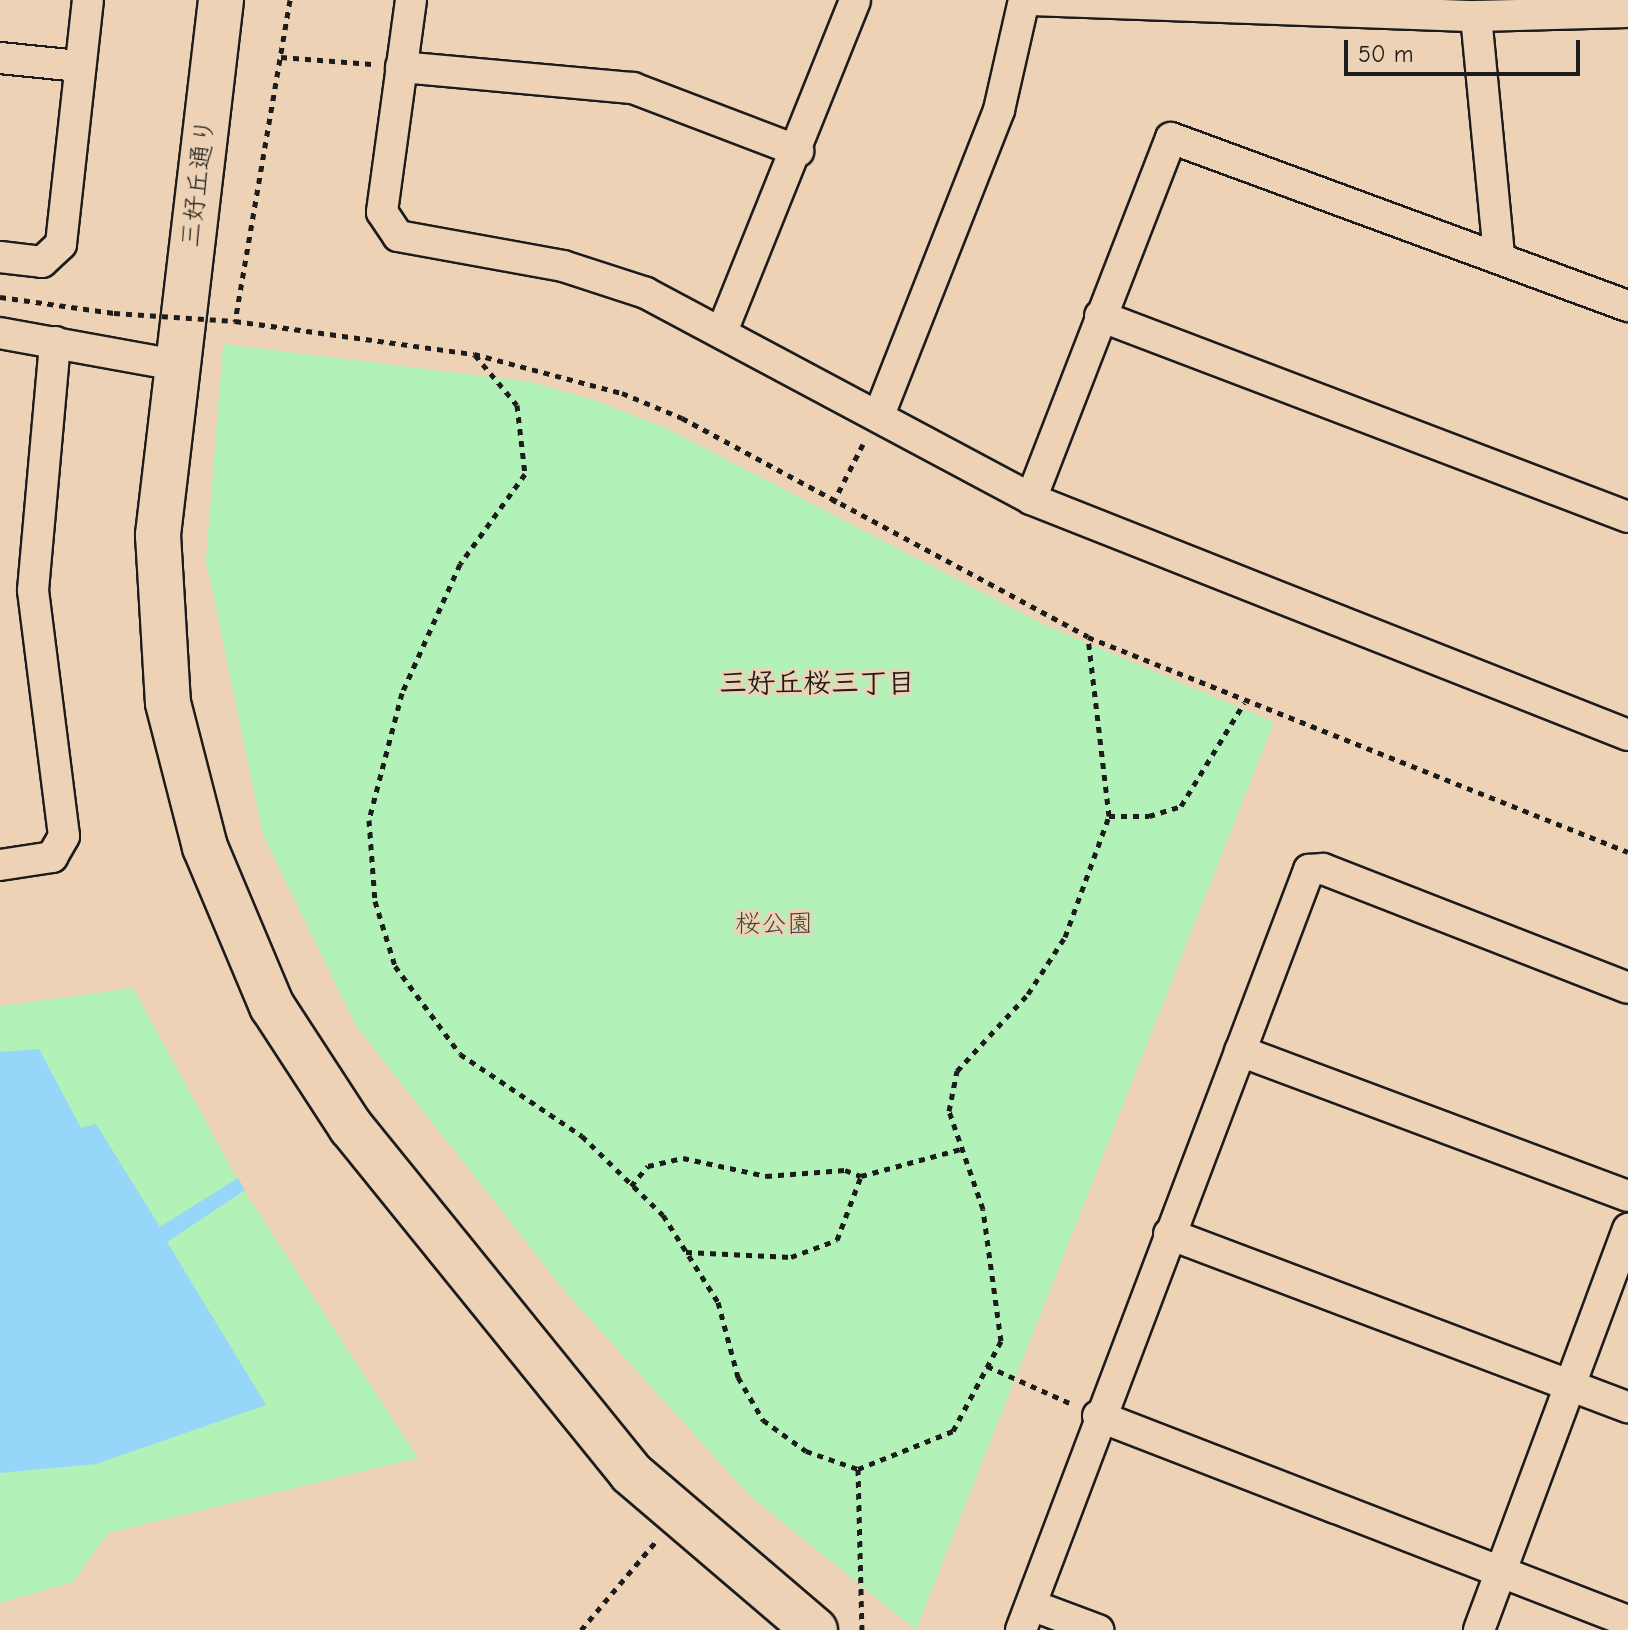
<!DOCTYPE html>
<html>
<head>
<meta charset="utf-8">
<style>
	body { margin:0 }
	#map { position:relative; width:1628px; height:1630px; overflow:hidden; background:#eed2b5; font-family:"Comic Neue","Klee One",sans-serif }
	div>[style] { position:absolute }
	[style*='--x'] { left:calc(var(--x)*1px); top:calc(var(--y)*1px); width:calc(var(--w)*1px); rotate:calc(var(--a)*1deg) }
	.green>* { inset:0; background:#b2f1b7 }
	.water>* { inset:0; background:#96d6f8 }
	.path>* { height:5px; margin-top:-2.5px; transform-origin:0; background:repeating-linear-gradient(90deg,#1c1c1c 0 6px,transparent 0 12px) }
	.roads { filter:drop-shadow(2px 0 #1c1c1c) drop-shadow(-2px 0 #1c1c1c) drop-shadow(0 2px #1c1c1c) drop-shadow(0 -2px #1c1c1c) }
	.street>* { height:30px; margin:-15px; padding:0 15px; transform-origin:15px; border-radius:15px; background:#eed2b5 }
	.secondary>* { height:44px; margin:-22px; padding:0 22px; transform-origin:22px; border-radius:22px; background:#eed2b5 }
	.path-bridge>* { height:5px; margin-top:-2.5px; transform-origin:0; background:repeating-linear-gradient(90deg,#1c1c1c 0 6px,transparent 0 12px) }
	span { translate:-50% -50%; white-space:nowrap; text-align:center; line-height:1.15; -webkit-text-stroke:6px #eed2b5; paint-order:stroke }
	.street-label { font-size:26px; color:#1c1c1c }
	.park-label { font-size:26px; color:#3a473b }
	.neighbourhood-label { font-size:28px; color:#1c1c1c; font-weight:700 }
	.scale { position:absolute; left:1344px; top:40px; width:236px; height:36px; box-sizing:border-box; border:4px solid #1c1c1c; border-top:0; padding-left:10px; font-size:24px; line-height:28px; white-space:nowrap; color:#1c1c1c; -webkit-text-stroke:6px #eed2b5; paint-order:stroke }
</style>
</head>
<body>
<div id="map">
	<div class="green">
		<i style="clip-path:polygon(223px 344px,532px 382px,597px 401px,668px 429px,1045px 625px,1274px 722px,916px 1630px,749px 1495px,568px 1295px,356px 1026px,263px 835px,206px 561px)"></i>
		<i style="clip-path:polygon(133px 988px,240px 1184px,418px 1458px,108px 1533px,73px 1582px,0 1603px,0 1006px)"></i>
	</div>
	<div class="water">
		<i style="clip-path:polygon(39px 1049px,81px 1128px,96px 1124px,160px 1227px,238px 1178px,245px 1190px,167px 1242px,266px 1405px,96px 1464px,0 1473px,0 1052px)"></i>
	</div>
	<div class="path">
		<i style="--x:290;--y:0;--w:326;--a:99.7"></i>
		<i style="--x:235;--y:321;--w:241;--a:7.9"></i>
		<i style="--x:474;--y:354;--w:153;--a:14.8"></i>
		<i style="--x:622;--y:393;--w:65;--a:22.6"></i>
		<i style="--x:682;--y:418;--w:461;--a:28.3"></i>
		<i style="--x:1088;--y:637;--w:581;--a:21.71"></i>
		<i style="--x:281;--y:57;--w:91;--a:4.4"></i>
		<i style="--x:0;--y:297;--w:115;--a:8"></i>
		<i style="--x:475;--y:355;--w:65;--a:50"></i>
		<i style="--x:517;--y:405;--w:69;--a:83.4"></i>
		<i style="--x:525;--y:474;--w:111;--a:125.8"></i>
		<i style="--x:460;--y:564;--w:141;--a:114.2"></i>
		<i style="--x:402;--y:693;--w:131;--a:104.6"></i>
		<i style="--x:369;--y:820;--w:81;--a:85.8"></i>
		<i style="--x:375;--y:901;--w:68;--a:72.9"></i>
		<i style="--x:395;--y:966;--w:109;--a:53.5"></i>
		<i style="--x:460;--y:1054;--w:147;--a:33.9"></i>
		<i style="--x:582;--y:1136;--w:113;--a:44.3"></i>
		<i style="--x:663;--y:1215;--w:103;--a:57.7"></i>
		<i style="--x:718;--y:1302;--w:78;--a:75.1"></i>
		<i style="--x:738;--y:1377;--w:50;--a:59.8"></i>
		<i style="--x:763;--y:1420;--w:53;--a:35.8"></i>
		<i style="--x:806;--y:1451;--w:55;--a:19.1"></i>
		<i style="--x:858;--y:1469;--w:161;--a:88.6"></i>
		<i style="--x:833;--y:503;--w:66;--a:-63"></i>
		<i style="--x:1109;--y:816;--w:40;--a:0"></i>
		<i style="--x:1149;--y:816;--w:34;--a:-17"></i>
		<i style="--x:1181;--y:806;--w:121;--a:-58.5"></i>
		<i style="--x:631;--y:1186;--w:26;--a:-50"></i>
		<i style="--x:648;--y:1166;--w:36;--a:-13"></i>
		<i style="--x:683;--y:1158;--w:85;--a:12.2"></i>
		<i style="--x:766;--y:1176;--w:79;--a:-4.3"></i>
		<i style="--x:845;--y:1170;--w:17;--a:21"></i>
		<i style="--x:686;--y:1252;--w:105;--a:2.7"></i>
		<i style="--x:791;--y:1257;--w:49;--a:-20.3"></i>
		<i style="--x:837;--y:1240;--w:68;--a:-69.4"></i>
		<i style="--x:861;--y:1176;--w:104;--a:-15.1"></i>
		<i style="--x:987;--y:1366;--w:93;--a:24.1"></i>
		<i style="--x:858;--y:1469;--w:102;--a:-21.8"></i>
		<i style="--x:953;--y:1431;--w:102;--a:-61.9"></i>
		<i style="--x:1001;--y:1341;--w:133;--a:-97.8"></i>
		<i style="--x:983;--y:1209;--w:104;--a:-109.1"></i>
		<i style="--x:949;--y:1111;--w:41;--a:-78.7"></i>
		<i style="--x:957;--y:1071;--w:105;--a:-47.3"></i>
		<i style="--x:1028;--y:994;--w:68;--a:-57"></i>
		<i style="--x:1065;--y:937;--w:129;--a:-70"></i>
		<i style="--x:1109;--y:816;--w:180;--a:-96.7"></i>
		<i style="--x:581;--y:1630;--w:118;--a:-49.8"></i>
	</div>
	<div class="roads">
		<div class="street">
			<i style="--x:411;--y:0;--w:214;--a:97.8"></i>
			<i style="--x:382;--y:212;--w:29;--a:56"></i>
			<i style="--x:398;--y:236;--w:168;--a:10.3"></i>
			<i style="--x:563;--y:266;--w:87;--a:18"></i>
			<i style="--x:646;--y:293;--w:437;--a:28.1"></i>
			<i style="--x:1031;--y:499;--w:642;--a:21.57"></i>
			<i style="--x:1031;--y:0;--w:445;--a:2.1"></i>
			<i style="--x:1476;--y:16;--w:152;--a:-1.5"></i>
			<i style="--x:1476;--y:16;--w:242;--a:84.5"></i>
			<i style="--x:0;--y:58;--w:79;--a:5.8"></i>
			<i style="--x:401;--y:67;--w:233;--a:5.2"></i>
			<i style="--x:633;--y:88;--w:177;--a:20.9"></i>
			<i style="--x:0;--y:257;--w:42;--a:6.8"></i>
			<i style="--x:42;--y:262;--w:26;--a:-43"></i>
			<i style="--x:61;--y:244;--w:245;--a:-83.7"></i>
			<i style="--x:1100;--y:316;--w:565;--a:20.84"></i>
			<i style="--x:723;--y:329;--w:354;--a:-68.1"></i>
			<i style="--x:0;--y:333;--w:179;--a:10.3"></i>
			<i style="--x:879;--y:415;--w:328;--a:-68.5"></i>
			<i style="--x:999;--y:110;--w:113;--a:-77.2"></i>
			<i style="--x:1031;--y:499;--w:387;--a:-68.8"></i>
			<i style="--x:1171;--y:138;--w:487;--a:20.2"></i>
			<i style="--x:0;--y:865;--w:53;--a:-8.7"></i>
			<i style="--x:52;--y:857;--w:24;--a:-60"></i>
			<i style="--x:64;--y:836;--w:248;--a:-97.2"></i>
			<i style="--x:33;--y:590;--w:249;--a:-84.9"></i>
			<i style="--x:1240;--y:1051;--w:414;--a:20.5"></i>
			<i style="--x:1169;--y:1234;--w:491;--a:20.7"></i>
			<i style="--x:1098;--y:1416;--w:568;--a:21.15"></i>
			<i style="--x:1031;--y:1605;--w:72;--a:20.5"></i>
			<i style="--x:1021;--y:1630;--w:813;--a:-69.25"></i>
			<i style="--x:1309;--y:870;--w:14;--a:-4"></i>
			<i style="--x:1323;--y:869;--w:327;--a:21.3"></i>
			<i style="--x:1479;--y:1630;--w:428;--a:-69.6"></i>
		</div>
		<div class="secondary">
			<i style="--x:221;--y:0;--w:539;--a:96.72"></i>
			<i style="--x:158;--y:535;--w:168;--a:86.6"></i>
			<i style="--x:168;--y:703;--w:149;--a:75.6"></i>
			<i style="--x:205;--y:847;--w:173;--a:67.2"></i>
			<i style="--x:272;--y:1006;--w:145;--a:56.9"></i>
			<i style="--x:351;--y:1127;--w:445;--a:51"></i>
			<i style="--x:631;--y:1473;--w:242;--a:40.5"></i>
		</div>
	</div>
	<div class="path-bridge">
		<i style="--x:114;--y:313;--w:121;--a:3.8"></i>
	</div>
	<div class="street-label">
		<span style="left:199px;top:183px;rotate:-83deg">三好丘通り</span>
	</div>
	<div class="park-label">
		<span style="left:774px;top:925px">桜公園</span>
	</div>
	<div class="neighbourhood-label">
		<span style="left:817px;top:683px">三好丘桜三丁目</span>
	</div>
	<div class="scale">50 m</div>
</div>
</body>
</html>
